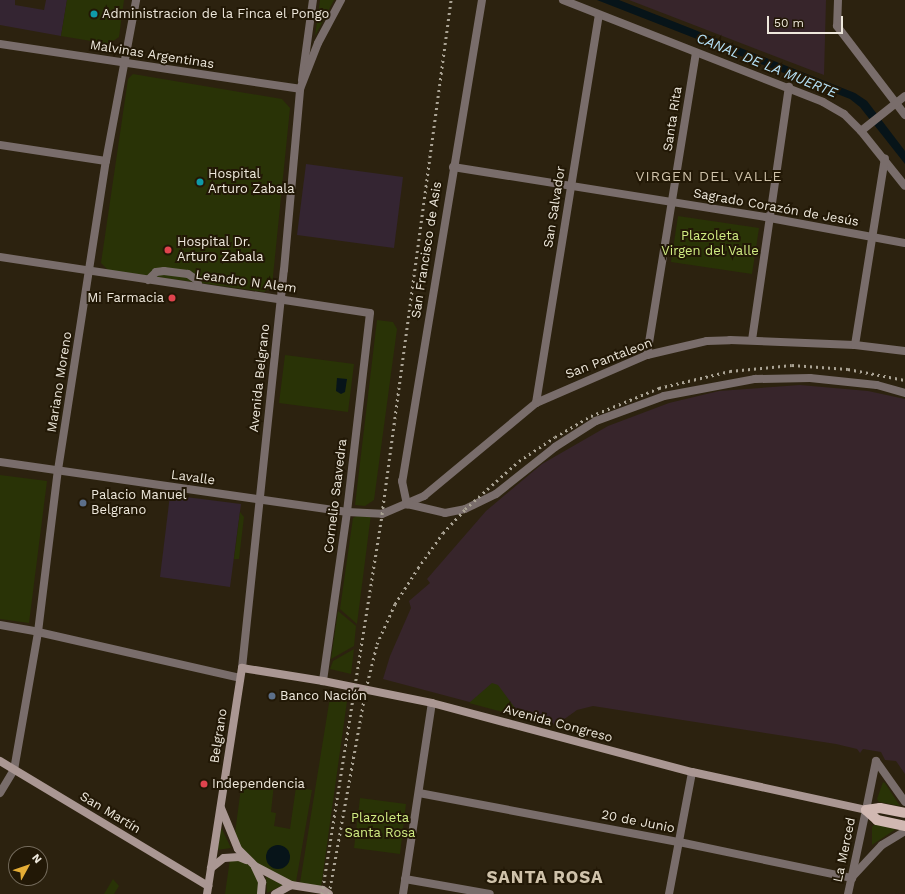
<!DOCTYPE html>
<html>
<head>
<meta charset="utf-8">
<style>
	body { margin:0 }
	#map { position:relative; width:905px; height:894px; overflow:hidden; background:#2c220f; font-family:"Work Sans",sans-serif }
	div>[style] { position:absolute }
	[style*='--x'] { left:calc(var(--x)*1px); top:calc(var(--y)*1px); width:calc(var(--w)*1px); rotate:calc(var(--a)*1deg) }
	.industrial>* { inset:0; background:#37252b }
	.education>* { inset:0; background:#342532 }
	.green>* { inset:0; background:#293306 }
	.water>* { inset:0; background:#071419 }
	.round { border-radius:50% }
	.minor>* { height:8px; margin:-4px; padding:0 4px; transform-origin:4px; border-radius:4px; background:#796d6b }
	.tertiary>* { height:8px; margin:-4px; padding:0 4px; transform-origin:4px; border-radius:4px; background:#796d6b }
	.secondary>* { height:8px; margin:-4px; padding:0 4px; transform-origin:4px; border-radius:4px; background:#aa9793 }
	.primary>* { height:10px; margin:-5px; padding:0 5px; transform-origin:5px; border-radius:5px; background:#d1b8b2 }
	.rail>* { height:3px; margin-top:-1.5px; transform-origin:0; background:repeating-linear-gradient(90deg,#aaa394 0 2px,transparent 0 6px) }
	.dots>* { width:11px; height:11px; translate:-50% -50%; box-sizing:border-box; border:2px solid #221806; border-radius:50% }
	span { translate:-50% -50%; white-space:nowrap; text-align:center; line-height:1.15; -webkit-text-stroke:4px #221806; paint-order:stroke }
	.poi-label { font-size:13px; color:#eee8dc }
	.left { translate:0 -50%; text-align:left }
	.right { translate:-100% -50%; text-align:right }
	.street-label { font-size:13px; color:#eee8dc }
	.park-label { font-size:13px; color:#d0ec82 }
	.water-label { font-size:14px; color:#b5e1f7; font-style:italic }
	.neighbourhood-label { font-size:14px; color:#d0c3ab; letter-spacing:1px }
	.district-label { font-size:17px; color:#d0c3ab; font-weight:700; letter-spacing:1px }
	.north { position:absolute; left:8px; top:846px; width:40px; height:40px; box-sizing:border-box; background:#221806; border:1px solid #746b5c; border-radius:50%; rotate:50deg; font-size:11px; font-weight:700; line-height:16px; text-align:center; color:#eee8dc }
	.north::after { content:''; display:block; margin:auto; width:14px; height:18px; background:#e5ad36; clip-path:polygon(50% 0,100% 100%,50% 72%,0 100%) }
	.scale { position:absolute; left:767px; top:16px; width:76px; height:18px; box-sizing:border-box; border:2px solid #eee8dc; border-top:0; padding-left:5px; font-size:12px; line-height:14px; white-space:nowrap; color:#eee8dc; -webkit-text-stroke:3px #221806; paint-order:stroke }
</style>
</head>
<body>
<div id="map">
	<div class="industrial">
		<i style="clip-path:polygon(629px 0,826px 0,824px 75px)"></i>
		<i style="clip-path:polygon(800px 385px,868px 391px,905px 399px,905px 774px,896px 761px,885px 760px,881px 752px,863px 749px,860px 753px,857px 749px,836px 744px,593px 706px,577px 710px,556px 725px,383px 679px,390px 656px,411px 608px,409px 601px,430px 583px,427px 579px,486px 511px,542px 464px,608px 426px,669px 403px,719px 391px)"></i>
	</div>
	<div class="education">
		<i style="clip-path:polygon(0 0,15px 0,15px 5px,44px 10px,46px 0,67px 0,61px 36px,0 25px)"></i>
		<i style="clip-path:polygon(306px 164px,403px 177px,394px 248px,297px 235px)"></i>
		<i style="clip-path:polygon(170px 495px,241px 504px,230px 587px,160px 577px)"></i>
	</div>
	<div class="green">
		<i style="clip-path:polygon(67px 0,124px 0,119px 37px,109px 44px,61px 36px)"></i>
		<i style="clip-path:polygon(320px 0,334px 0,315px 36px)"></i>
		<i style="clip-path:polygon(133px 74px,282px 99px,290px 108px,272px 286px,264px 292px,108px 270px,101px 263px,128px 79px)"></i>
		<i style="clip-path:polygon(678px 216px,759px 228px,752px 274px,671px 262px)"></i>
		<i style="clip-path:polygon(377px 320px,393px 322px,397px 329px,374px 500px,365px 506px,355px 505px)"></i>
		<i style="clip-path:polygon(285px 355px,354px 364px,348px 412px,279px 403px)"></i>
		<i style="clip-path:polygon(0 475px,47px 481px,29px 623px,0 619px)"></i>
		<i style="clip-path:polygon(366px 511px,371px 514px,357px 624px,340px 609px,353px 518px)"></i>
		<i style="clip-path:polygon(240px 512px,244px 517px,239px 559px,234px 559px)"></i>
		<i style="clip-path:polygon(338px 611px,356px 626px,354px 646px,331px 659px)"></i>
		<i style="clip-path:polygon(354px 649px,351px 674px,330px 669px,333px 661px)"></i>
		<i style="clip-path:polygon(492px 683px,498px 685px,515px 708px,514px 715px,469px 703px)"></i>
		<i style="clip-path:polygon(331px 691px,348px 694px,321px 887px,300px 883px)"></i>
		<i style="clip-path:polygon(242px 780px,274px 784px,271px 812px,276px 813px,274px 826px,290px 829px,296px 787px,312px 790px,296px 882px,288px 881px,257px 864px,240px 848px,235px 833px)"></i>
		<i style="clip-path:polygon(883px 782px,885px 783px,900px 806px,879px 802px,877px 799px)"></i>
		<i style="clip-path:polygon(360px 798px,406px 804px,400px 854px,354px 848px)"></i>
		<i style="clip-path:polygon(875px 824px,896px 829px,872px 845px,872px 827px)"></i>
		<i style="clip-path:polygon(221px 827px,231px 848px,217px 850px)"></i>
		<i style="clip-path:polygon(230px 859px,247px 863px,259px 876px,259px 894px,225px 894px)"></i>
		<i style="clip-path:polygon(266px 876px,283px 885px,267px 893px)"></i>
		<i style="clip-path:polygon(113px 879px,119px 886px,114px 894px,104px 894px)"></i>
	</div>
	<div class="water">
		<i style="clip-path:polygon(597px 0,619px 0,855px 93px,867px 101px,905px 151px,905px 164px,860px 107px,850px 99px)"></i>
		<i style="clip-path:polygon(337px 378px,347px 379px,345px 392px,341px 394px,336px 391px)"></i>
		<i class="round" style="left:266px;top:845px;width:24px;height:24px"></i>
	</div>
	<div class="minor">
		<i style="--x:563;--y:0;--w:279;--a:21.4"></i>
		<i style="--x:823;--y:102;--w:24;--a:30"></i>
		<i style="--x:844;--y:114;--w:24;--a:45"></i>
		<i style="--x:861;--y:131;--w:70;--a:51.3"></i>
		<i style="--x:838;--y:0;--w:26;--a:92"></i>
		<i style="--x:837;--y:26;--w:112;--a:52.6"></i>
		<i style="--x:302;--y:80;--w:81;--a:-82.2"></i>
		<i style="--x:861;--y:131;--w:56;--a:-38.5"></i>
		<i style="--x:0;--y:145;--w:107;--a:8.6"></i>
		<i style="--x:453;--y:167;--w:321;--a:9.1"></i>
		<i style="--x:770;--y:218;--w:137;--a:10.5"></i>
		<i style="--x:0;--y:257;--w:374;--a:8.6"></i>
		<i style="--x:370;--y:313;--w:200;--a:96.6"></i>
		<i style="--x:347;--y:512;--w:171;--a:98.1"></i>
		<i style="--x:148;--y:280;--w:11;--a:-45"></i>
		<i style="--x:156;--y:272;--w:8;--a:-7"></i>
		<i style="--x:164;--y:271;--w:24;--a:7"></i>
		<i style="--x:188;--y:274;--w:11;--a:34"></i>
		<i style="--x:197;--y:280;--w:7;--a:74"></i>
		<i style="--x:752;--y:340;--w:256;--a:-81.7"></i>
		<i style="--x:855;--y:345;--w:189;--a:-80.9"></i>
		<i style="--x:647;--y:355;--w:306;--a:-80.8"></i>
		<i style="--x:536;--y:403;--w:392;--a:-80.8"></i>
		<i style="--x:0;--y:462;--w:351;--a:8.2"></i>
		<i style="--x:347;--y:512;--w:35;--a:3"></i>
		<i style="--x:382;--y:514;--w:46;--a:-23.2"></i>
		<i style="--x:424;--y:496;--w:146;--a:-39.7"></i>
		<i style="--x:536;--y:403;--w:121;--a:-23.4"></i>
		<i style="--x:647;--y:355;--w:62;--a:-13.1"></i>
		<i style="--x:707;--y:341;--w:23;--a:-2"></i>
		<i style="--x:730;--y:340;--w:125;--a:2.3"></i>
		<i style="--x:855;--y:345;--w:50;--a:6.8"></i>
		<i style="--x:0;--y:625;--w:39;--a:10"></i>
		<i style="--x:38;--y:632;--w:207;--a:12.8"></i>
		<i style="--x:876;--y:761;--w:50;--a:54.7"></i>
		<i style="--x:0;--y:793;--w:27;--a:-59"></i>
		<i style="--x:14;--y:770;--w:140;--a:-80.1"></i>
		<i style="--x:38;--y:632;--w:163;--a:-83"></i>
		<i style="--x:58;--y:470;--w:313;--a:-81.2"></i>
		<i style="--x:106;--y:161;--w:164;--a:-79.4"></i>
		<i style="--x:419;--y:793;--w:265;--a:10.7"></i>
		<i style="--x:679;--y:842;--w:177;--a:11.8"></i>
		<i style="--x:866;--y:810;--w:50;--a:-78.5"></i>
		<i style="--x:405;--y:879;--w:86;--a:10"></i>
		<i style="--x:403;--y:894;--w:193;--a:-81.4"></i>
		<i style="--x:669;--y:894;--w:124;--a:-79.3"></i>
	</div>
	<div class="tertiary">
		<i style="--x:482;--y:0;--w:488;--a:99.4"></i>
		<i style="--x:402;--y:481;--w:24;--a:78"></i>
		<i style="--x:407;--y:504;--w:39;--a:13"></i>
		<i style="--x:445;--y:513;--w:20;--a:-11"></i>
		<i style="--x:465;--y:509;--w:34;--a:-26"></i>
		<i style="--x:496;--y:494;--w:75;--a:-38.5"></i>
		<i style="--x:555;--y:447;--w:49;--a:-32.4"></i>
		<i style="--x:596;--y:421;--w:72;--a:-20.2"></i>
		<i style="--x:664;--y:396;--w:93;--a:-10.6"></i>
		<i style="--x:755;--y:379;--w:55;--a:-1"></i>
		<i style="--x:810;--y:378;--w:67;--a:6"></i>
		<i style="--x:877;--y:385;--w:29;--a:16"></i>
		<i style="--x:0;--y:44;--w:303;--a:8.5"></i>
		<i style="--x:242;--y:668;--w:400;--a:-84"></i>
		<i style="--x:284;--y:270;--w:182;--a:-84.9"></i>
		<i style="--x:300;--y:89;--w:49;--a:-68.6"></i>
		<i style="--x:318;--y:43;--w:49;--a:-61.9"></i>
		<i style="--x:853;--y:876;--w:42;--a:-46.9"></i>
		<i style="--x:882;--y:845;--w:27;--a:-31"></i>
		<i style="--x:848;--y:894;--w:86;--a:-77.9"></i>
	</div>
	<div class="secondary">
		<i style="--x:0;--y:761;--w:243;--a:31"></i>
		<i style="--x:221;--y:808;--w:44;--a:67.5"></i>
		<i style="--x:238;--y:849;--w:24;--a:45"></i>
		<i style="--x:255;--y:866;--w:41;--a:27.8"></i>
		<i style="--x:291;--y:885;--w:32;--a:9"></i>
		<i style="--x:323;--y:890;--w:7;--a:34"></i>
		<i style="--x:255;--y:867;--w:17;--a:65"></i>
		<i style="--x:262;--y:882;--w:12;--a:95"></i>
		<i style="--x:211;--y:868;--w:16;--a:-38"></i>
		<i style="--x:224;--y:858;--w:15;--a:-4"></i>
		<i style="--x:239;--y:857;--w:8;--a:23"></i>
		<i style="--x:207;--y:894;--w:229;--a:-81.2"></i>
		<i style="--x:242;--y:668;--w:82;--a:9.1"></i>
		<i style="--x:323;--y:681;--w:111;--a:11.4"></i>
		<i style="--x:432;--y:703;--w:269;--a:14.9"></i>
		<i style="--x:692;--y:772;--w:178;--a:12.3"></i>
		<i style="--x:275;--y:894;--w:18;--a:-29"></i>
	</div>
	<div class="primary">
		<i style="--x:866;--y:810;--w:15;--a:42"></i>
		<i style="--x:877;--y:820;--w:29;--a:12"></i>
		<i style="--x:866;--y:810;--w:14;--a:-8"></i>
		<i style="--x:880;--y:808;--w:25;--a:11"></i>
	</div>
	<div class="rail">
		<i style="--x:322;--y:894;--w:385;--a:-81"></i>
		<i style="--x:382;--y:514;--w:519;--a:-82.35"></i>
		<i style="--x:329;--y:894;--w:208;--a:-79.8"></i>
		<i style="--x:366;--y:689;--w:46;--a:-76.3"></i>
		<i style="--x:377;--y:644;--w:44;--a:-65.8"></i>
		<i style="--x:395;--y:604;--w:43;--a:-57.4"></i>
		<i style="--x:418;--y:568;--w:43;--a:-54.5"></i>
		<i style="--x:443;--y:533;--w:33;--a:-47"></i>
		<i style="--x:465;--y:509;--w:72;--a:-41.6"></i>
		<i style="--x:519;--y:461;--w:43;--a:-33.7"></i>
		<i style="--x:555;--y:437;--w:42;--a:-30.3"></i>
		<i style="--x:591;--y:416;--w:74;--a:-22.4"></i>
		<i style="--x:659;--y:388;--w:73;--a:-13.5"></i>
		<i style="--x:730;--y:371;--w:62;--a:-5.5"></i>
		<i style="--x:792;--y:365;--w:56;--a:4.1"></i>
		<i style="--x:848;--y:369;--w:58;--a:10.9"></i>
	</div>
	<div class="dots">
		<i style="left:94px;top:14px;background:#0f9aa8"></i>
		<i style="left:200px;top:182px;background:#0f9aa8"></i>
		<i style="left:168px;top:250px;background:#e0444e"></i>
		<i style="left:172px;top:298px;background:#e0444e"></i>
		<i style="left:83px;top:503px;background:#5c6f8a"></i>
		<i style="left:272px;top:696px;background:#5c6f8a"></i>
		<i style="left:204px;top:784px;background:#e0444e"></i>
	</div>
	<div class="poi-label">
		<span class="left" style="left:102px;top:14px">Administracion de la Finca el Pongo</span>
		<span class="left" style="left:208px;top:182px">Hospital<br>Arturo Zabala</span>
		<span class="left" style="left:177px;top:250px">Hospital Dr.<br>Arturo Zabala</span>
		<span class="right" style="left:164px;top:298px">Mi Farmacia</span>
		<span class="left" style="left:91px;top:503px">Palacio Manuel<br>Belgrano</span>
		<span class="left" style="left:280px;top:696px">Banco Nación</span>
		<span class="left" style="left:212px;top:784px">Independencia</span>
	</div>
	<div class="street-label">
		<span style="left:152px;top:55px;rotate:9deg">Malvinas Argentinas</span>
		<span style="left:673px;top:119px;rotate:-81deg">Santa Rita</span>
		<span style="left:555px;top:207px;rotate:-81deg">San Salvador</span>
		<span style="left:776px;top:208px;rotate:10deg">Sagrado Corazón de Jesús</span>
		<span style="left:427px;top:250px;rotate:-81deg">San Francisco de Asis</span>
		<span style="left:246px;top:282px;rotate:8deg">Leandro N Alem</span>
		<span style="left:609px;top:359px;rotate:-21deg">San Pantaleon</span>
		<span style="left:260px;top:378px;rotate:-84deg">Avenida Belgrano</span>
		<span style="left:60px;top:382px;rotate:-81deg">Mariano Moreno</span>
		<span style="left:193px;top:478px;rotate:8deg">Lavalle</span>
		<span style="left:336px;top:496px;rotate:-83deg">Cornelio Saavedra</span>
		<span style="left:558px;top:724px;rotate:15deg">Avenida Congreso</span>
		<span style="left:219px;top:736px;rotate:-81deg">Belgrano</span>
		<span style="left:110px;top:813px;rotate:31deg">San Martín</span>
		<span style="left:638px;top:822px;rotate:11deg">20 de Junio</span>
		<span style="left:845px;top:850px;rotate:-78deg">La Merced</span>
	</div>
	<div class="park-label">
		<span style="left:710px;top:244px">Plazoleta<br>Virgen del Valle</span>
		<span style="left:380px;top:826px">Plazoleta<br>Santa Rosa</span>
	</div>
	<div class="water-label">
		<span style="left:767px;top:65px;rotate:22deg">CANAL DE LA MUERTE</span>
	</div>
	<div class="neighbourhood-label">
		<span style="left:709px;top:176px">VIRGEN DEL VALLE</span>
	</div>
	<div class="district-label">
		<span style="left:545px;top:878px">SANTA ROSA</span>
	</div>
	<div class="north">N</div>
	<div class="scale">50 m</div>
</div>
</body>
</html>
